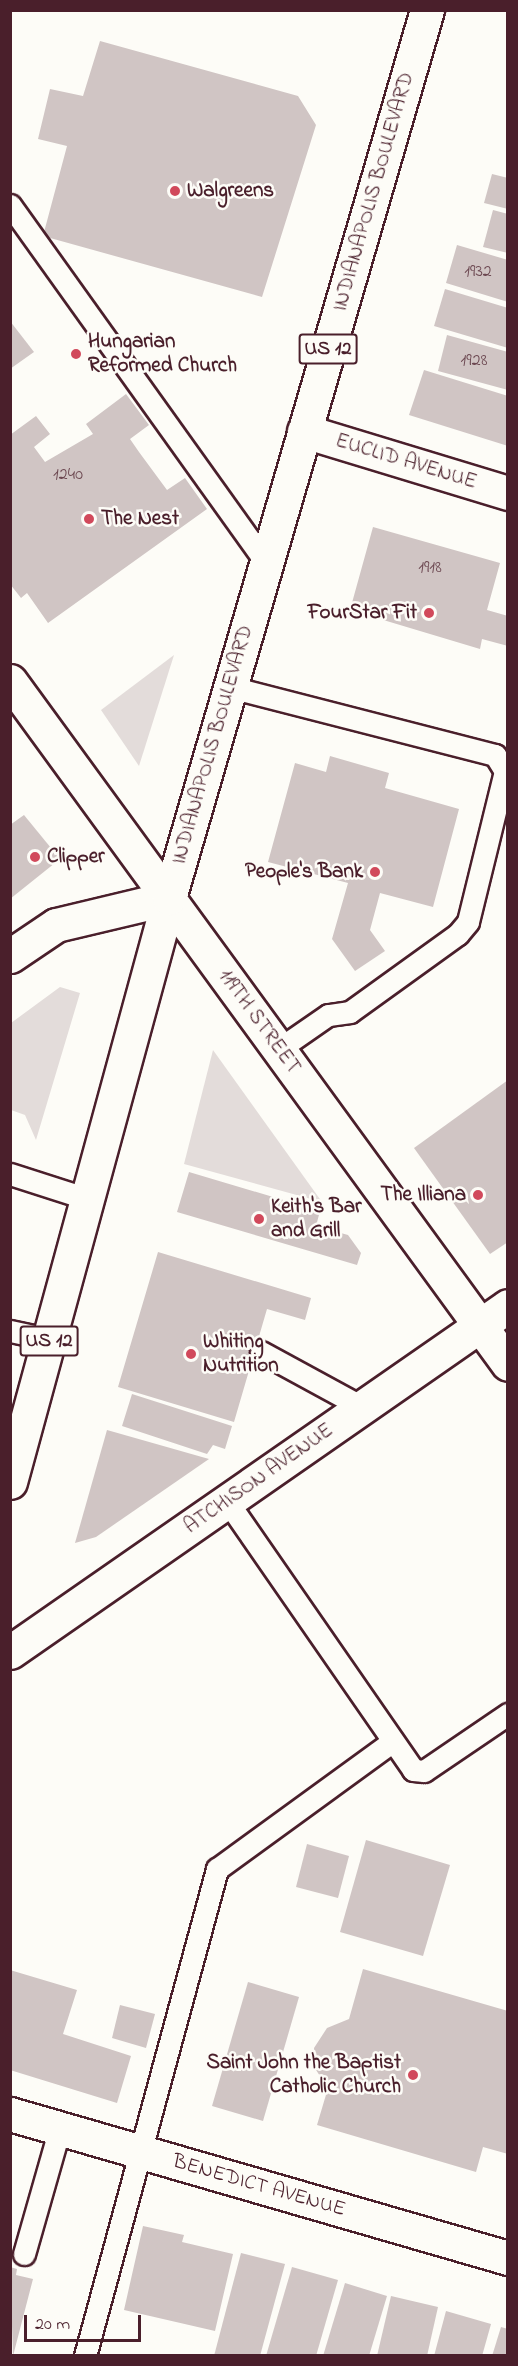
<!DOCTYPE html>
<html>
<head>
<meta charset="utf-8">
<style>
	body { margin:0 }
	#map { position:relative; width:518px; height:2366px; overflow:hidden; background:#fdfcf7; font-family:"Indie Flower",sans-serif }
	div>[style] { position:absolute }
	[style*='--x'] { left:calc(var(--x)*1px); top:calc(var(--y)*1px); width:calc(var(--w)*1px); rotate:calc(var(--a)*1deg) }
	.green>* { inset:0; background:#e3dcda }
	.building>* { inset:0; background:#d0c5c4 }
	.roads { filter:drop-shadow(2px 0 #4a1f2b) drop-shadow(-2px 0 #4a1f2b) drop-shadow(0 2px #4a1f2b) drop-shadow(0 -2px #4a1f2b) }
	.service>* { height:21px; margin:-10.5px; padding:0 10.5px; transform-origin:10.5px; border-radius:10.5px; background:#fdfcf7 }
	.minor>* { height:33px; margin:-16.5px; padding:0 16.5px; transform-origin:16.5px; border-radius:16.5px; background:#fdfcf7 }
	.tertiary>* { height:33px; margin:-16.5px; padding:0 16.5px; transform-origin:16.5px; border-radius:16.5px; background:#fdfcf7 }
	.primary>* { height:33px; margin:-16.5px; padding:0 16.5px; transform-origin:16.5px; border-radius:16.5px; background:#fdfcf7 }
	.dots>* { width:16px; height:16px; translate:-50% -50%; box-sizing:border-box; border:3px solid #fdfcf7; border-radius:50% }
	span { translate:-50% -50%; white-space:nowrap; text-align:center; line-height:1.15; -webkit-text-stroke:5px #fdfcf7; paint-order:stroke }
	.number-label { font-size:18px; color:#6c4851 }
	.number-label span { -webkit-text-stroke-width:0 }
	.shield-label span { padding:2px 4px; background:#fdfcf7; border:2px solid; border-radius:4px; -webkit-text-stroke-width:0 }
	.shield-label { font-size:20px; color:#4a1f2b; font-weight:700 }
	.poi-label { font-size:21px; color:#4a1f2b; font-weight:700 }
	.left { translate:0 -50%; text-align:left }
	.right { translate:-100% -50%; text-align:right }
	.street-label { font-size:21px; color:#4a1f2b }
	.frame { position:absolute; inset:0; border:12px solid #4a1f2b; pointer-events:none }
	.scale { position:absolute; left:24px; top:2315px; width:117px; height:27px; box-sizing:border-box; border:3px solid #4a1f2b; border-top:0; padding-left:8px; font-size:18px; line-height:21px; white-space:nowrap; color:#4a1f2b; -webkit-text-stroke:4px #fdfcf7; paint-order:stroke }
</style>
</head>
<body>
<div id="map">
	<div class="green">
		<i style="clip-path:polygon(174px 655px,139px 766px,101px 710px)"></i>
		<i style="clip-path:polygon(60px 987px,80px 993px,36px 1140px,25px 1115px,11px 1110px,11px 1023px)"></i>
		<i style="clip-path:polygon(213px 1050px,322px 1202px,184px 1164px)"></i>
	</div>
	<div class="building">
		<i style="clip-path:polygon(100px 41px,298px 96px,316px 125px,262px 297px,43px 236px,67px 146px,38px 139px,50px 89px,83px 96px)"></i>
		<i style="clip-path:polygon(492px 174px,508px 178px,508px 209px,484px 203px)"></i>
		<i style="clip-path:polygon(493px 210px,508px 214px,508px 253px,483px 247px)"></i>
		<i style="clip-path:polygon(457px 245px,508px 260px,508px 302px,446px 283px)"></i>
		<i style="clip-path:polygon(445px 289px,508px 308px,508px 348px,434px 326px)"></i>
		<i style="clip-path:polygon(10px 321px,34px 352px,10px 369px)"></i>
		<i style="clip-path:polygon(447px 335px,508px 352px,508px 390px,438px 371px)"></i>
		<i style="clip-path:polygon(424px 370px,508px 396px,508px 446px,409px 415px)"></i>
		<i style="clip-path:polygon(126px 394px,149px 425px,130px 439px,139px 452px,167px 490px,185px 478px,207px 509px,48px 623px,27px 593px,21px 598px,10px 584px,10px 435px,36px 416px,50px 434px,34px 447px,45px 462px,93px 434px,86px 424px)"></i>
		<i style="clip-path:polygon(373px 527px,500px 563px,487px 610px,508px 616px,508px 646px,482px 639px,480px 649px,350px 610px)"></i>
		<i style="clip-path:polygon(330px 756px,389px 773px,385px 788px,459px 809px,433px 907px,380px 893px,370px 930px,385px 951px,355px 971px,332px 939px,348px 883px,268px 862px,295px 763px,326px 772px)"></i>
		<i style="clip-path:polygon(24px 815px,60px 859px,10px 899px,10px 825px)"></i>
		<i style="clip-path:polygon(508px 1080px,508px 1242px,490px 1254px,414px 1148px)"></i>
		<i style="clip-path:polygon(189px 1172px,320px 1211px,316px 1226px,348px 1235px,361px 1253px,357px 1265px,177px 1212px)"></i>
		<i style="clip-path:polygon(158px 1252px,311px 1298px,305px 1320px,267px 1309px,234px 1422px,118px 1387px)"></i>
		<i style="clip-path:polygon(132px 1394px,232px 1426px,225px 1449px,213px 1445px,207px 1454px,122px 1426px)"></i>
		<i style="clip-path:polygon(107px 1430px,209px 1459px,96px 1537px,75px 1543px)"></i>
		<i style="clip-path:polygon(366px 1840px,450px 1865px,423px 1956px,340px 1932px)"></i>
		<i style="clip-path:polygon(307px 1844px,349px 1856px,338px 1898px,296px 1887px)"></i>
		<i style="clip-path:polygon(363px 1969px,508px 2011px,508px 2154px,483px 2147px,476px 2172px,317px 2125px,328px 2088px,316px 2070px,314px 2048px,327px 2028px,349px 2019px)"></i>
		<i style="clip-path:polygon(10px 1970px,77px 1990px,63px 2034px,131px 2056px,117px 2103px,10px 2070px)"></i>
		<i style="clip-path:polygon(248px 1982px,299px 1997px,263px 2121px,212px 2106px)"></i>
		<i style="clip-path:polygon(120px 2005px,155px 2014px,146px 2048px,112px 2038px)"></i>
		<i style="clip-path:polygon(143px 2226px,184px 2235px,182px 2242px,233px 2254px,215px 2331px,124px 2310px)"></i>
		<i style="clip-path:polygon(241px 2253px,285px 2264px,260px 2356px,214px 2356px)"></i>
		<i style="clip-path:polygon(10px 2267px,17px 2269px,16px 2275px,33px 2279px,13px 2356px)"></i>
		<i style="clip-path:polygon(292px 2267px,338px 2280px,316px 2356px,266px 2356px)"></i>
		<i style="clip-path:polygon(345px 2283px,387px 2296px,369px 2356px,323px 2356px)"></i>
		<i style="clip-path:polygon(391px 2296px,438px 2307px,427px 2356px,377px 2356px)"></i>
		<i style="clip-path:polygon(446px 2311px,491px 2324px,482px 2356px,434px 2356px)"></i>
		<i style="clip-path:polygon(501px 2327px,508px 2329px,508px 2356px,492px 2356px)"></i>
	</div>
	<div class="roads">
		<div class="service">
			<i style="--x:10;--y:205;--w:439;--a:54.4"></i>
			<i style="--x:230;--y:687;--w:274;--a:14.4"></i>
			<i style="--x:495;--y:755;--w:19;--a:58"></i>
			<i style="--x:505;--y:771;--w:155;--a:103.8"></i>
			<i style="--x:468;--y:922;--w:16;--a:130"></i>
			<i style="--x:458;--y:934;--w:133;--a:144.2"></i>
			<i style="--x:350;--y:1012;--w:22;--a:172"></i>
			<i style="--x:328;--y:1015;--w:60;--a:145.2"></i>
			<i style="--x:10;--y:1174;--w:82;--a:17.8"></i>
			<i style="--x:10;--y:1331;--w:40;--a:12"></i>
			<i style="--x:261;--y:1352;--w:115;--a:28.6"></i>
			<i style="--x:227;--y:1501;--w:327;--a:55.3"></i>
			<i style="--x:413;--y:1770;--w:11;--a:5"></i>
			<i style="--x:424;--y:1771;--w:102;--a:-34.2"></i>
			<i style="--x:24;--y:2254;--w:131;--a:-74.1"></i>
			<i style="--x:85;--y:2356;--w:505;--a:-74.83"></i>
			<i style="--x:217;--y:1869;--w:216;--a:-36"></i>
		</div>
		<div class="minor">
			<i style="--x:304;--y:431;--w:213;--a:16.9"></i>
			<i style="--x:10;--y:956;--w:55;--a:-34"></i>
			<i style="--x:56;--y:925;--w:116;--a:-13.4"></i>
			<i style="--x:10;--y:1652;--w:606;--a:-34.79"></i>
			<i style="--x:10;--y:2114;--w:518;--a:16.13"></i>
		</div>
		<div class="tertiary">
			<i style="--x:10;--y:681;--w:845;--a:53.9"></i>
		</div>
		<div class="primary">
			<i style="--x:10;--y:1482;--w:605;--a:-74.77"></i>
			<i style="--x:169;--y:898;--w:925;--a:-73.8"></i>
		</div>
	</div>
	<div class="dots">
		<i style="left:175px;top:191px;background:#d1495b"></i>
		<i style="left:76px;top:354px;background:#d1495b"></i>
		<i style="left:89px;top:519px;background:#d1495b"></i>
		<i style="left:429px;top:613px;background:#d1495b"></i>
		<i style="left:35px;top:857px;background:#d1495b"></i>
		<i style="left:375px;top:872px;background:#d1495b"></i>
		<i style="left:478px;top:1195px;background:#d1495b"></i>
		<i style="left:259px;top:1219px;background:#d1495b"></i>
		<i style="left:191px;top:1354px;background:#d1495b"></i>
		<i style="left:413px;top:2075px;background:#d1495b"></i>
	</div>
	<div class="number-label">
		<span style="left:478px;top:272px">1932</span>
		<span style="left:474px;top:361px">1928</span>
		<span style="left:68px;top:475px">1240</span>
		<span style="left:430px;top:568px">1918</span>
	</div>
	<div class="shield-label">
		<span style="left:328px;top:349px">US 12</span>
		<span style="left:49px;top:1341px">US 12</span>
	</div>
	<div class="poi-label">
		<span class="left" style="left:187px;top:191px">Walgreens</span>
		<span class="left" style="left:88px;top:354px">Hungarian<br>Reformed Church</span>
		<span class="left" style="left:101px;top:519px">The Nest</span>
		<span class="right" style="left:417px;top:613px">FourStar Fit</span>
		<span class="left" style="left:47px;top:857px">Clipper</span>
		<span class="right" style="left:363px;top:872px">People's Bank</span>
		<span class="right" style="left:466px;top:1195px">The Illiana</span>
		<span class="left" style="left:271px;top:1219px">Keith's Bar<br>and Grill</span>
		<span class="left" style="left:203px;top:1354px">Whiting<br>Nutrition</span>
		<span class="right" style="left:401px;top:2075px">Saint John the Baptist<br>Catholic Church</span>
	</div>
	<div class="street-label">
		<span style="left:374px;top:192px;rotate:-74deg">INDIANAPOLIS BOULEVARD</span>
		<span style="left:406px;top:462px;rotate:17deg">EUCLID AVENUE</span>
		<span style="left:213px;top:745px;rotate:-74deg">INDIANAPOLIS BOULEVARD</span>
		<span style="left:259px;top:1022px;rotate:54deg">119TH STREET</span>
		<span style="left:259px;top:1479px;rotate:-35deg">ATCHISON AVENUE</span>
		<span style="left:259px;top:2186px;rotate:16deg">BENEDICT AVENUE</span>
	</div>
	<div class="frame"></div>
	<div class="scale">20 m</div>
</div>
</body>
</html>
